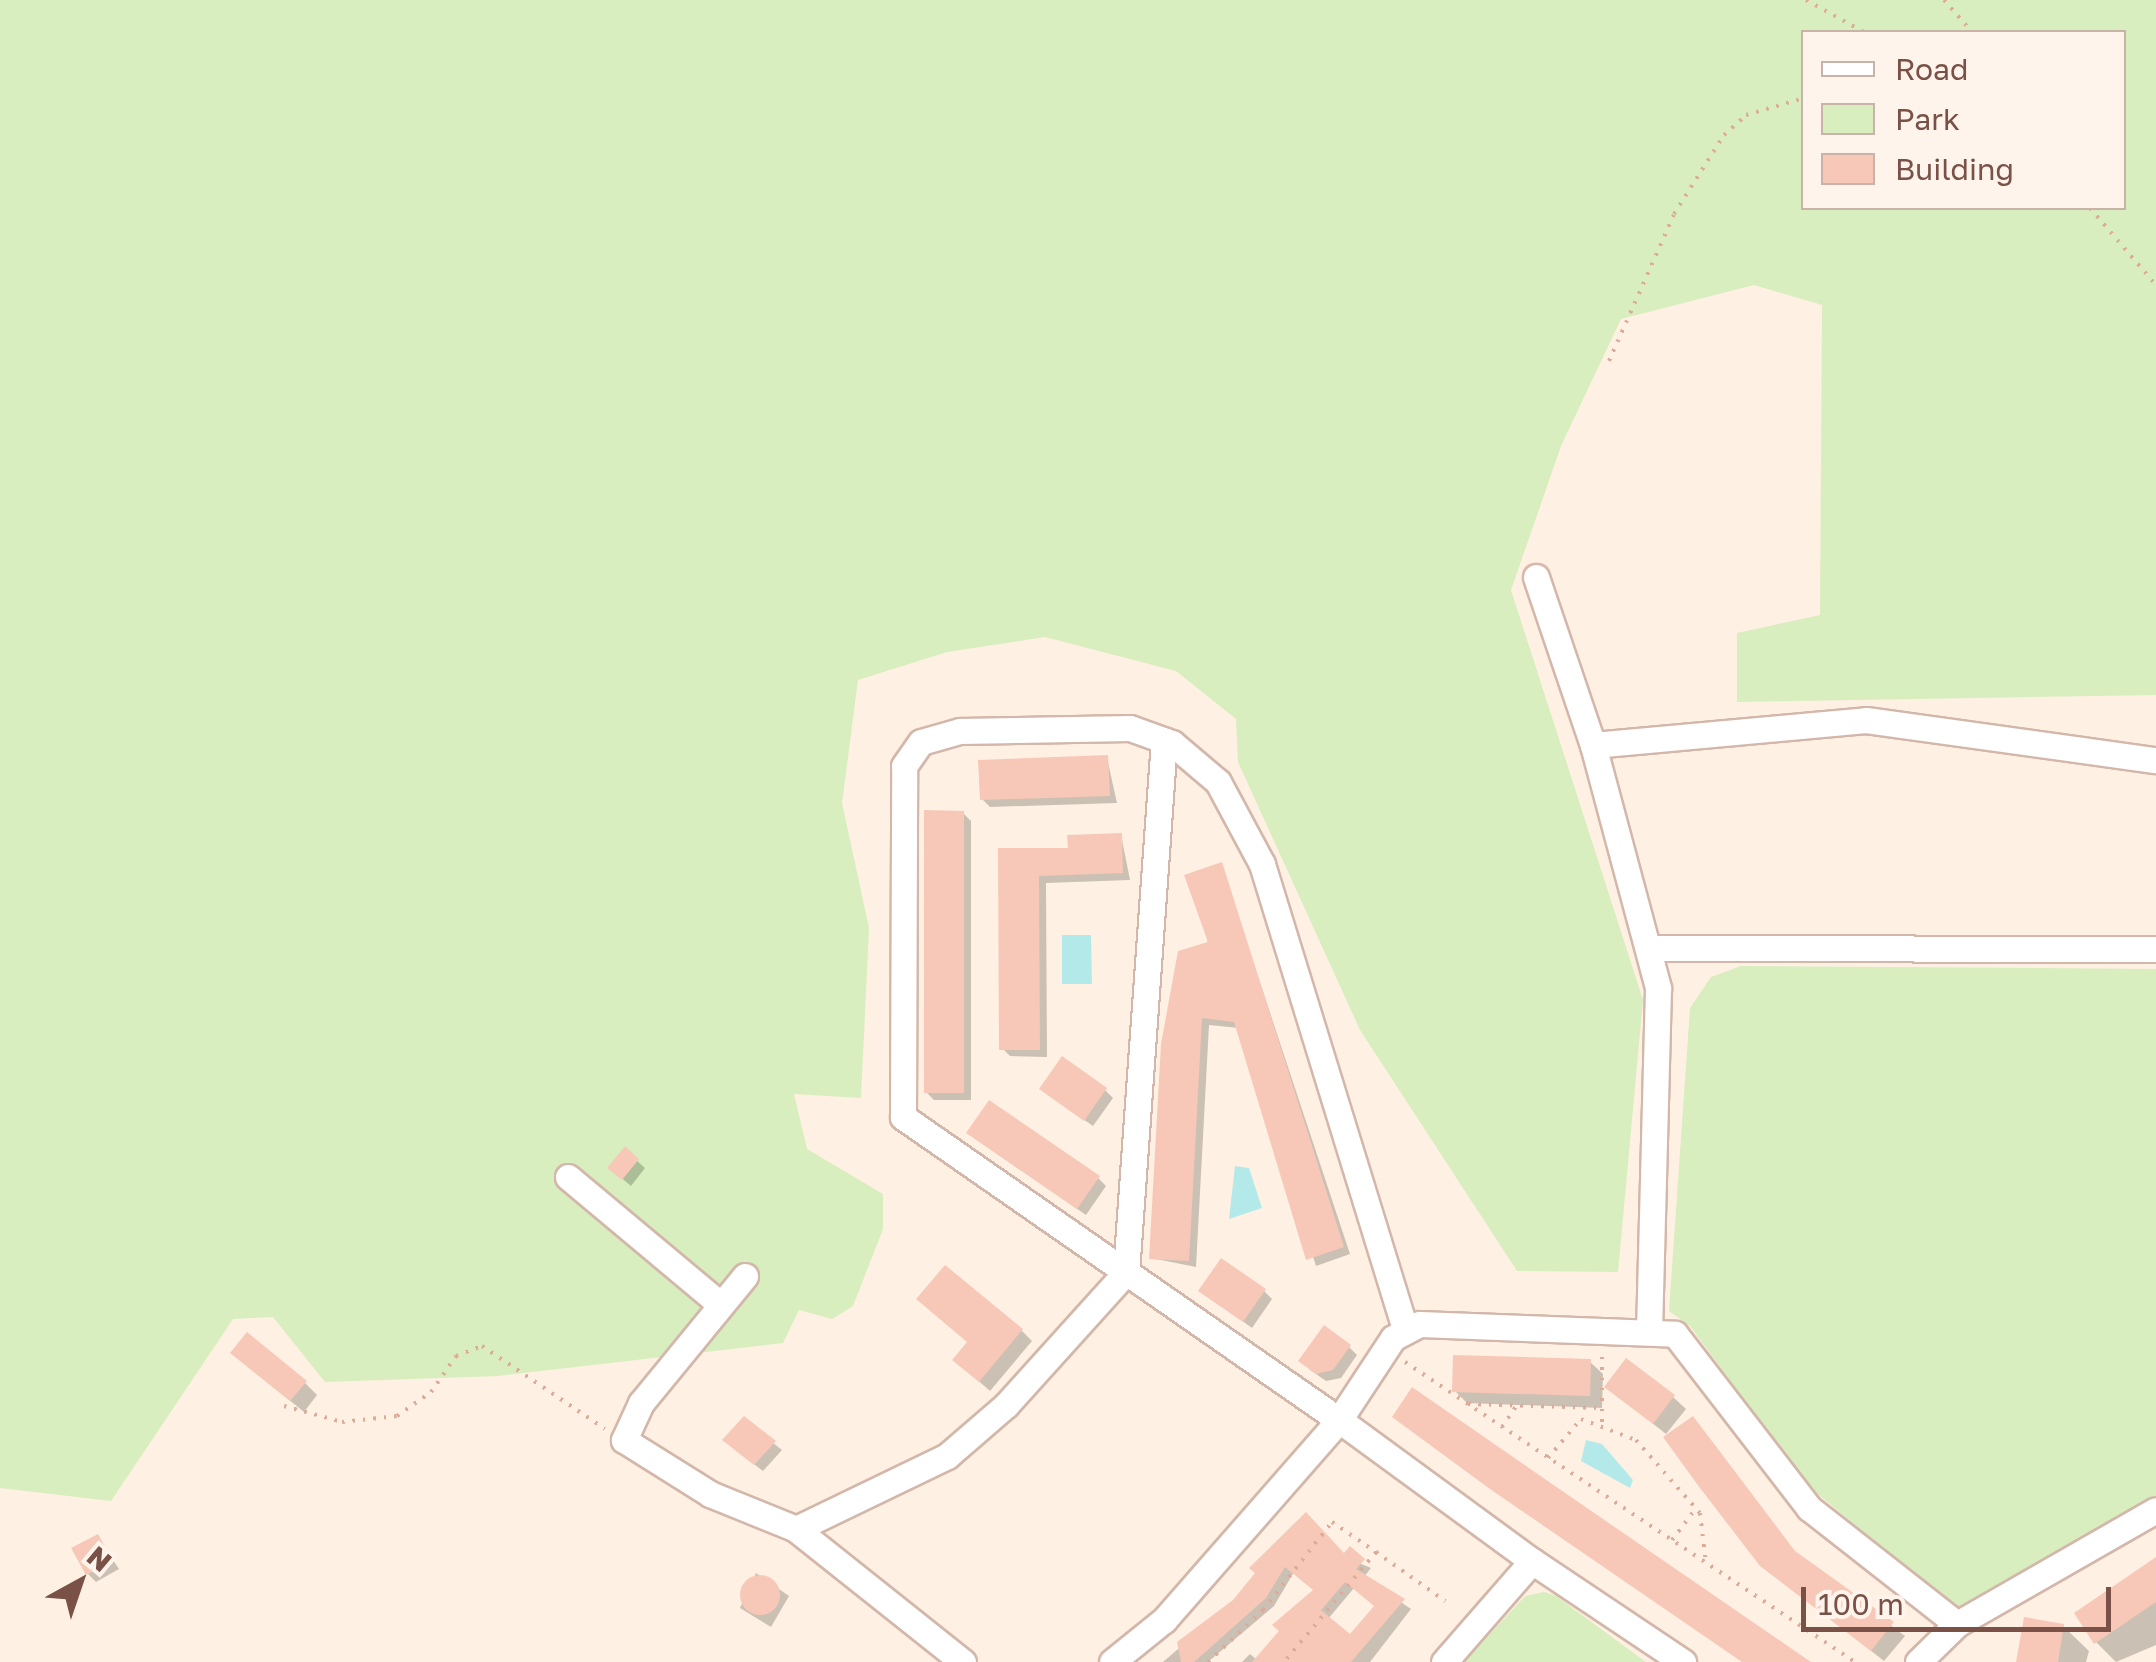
<!DOCTYPE html>
<html>
<head>
<meta charset="utf-8">
<style>
	body { margin:0 }
	#map { position:relative; width:2156px; height:1662px; overflow:hidden; background:#fef0e2; font-family:"Golos Text",sans-serif }
	div>[style] { position:absolute }
	[style*='--x'] { left:calc(var(--x)*1px); top:calc(var(--y)*1px); width:calc(var(--w)*1px); rotate:calc(var(--a)*1deg) }
	.green>* { inset:0; background:#d8eebf }
	.water>* { inset:0; background:#b4e9ea }
	.shadow>* { inset:0; background:#0003 }
	.building>* { inset:0; background:#f7c8b7 }
	.round { border-radius:50% }
	.path>* { height:4px; margin-top:-2px; transform-origin:0; background:repeating-linear-gradient(90deg,#dcab9a 0 2.5px,transparent 0 10.5px) }
	.roads { filter:drop-shadow(2px 0 #d3b7aa) drop-shadow(-2px 0 #d3b7aa) drop-shadow(0 2px #d3b7aa) drop-shadow(0 -2px #d3b7aa) }
	.street>* { height:25px; margin:-12.5px; padding:0 12.5px; transform-origin:12.5px; border-radius:12.5px; background:#fff }
	span { translate:-50% -50%; white-space:nowrap; text-align:center; line-height:1.15; -webkit-text-stroke:8px #fff4eb; paint-order:stroke }
	.legend { position:absolute; left:1801px; top:30px; width:325px; height:180px; box-sizing:border-box; background:#fff4eb; border:2px solid #c9b3a9; margin:0; padding:12px 18px; list-style:none; font-size:30px; color:#795146 }
	.legend li { display:flex; align-items:center; gap:20px; height:50px }
	.legend b { width:50px; border:2px solid #c9b3a9 }
	.north { position:absolute; left:30px; top:1532px; width:100px; height:100px; -webkit-text-stroke:8px #fff4eb; paint-order:stroke; rotate:40deg; font-size:28px; font-weight:700; line-height:40px; text-align:center; color:#795146 }
	.north::after { content:''; display:block; margin:auto; width:35px; height:45px; background:#795146; clip-path:polygon(50% 0,100% 100%,50% 72%,0 100%) }
	.scale { position:absolute; left:1801px; top:1587px; width:310px; height:45px; box-sizing:border-box; border:5px solid #795146; border-top:0; padding-left:12px; font-size:30px; line-height:35px; white-space:nowrap; color:#795146; -webkit-text-stroke:8px #fff4eb; paint-order:stroke }
</style>
</head>
<body>
<div id="map">
	<div class="green">
		<i style="clip-path:polygon(evenodd,0 0,2156px 0,2156px 695px,1737px 702px,1737px 633px,1820px 615px,1822px 305px,1754px 285px,1621px 319px,1561px 446px,1511px 590px,1643px 1000px,1618px 1272px,1517px 1271px,1360px 1030px,1238px 762px,1236px 719px,1176px 671px,1045px 637px,947px 652px,858px 680px,842px 803px,869px 928px,861px 1098px,794px 1094px,807px 1149px,883px 1194px,883px 1229px,853px 1306px,832px 1319px,799px 1310px,783px 1343px,498px 1376px,325px 1382px,273px 1317px,233px 1319px,111px 1501px,0 1488px,0 0,1804px 32px,2124px 32px,2124px 208px,1804px 208px,1804px 32px)"></i>
		<i style="clip-path:polygon(1741px 966px,2156px 969px,2156px 1503px,1985px 1600px,1955px 1609px,1806px 1484px,1690px 1326px,1669px 1311px,1690px 1008px,1711px 977px)"></i>
		<i style="clip-path:polygon(1544px 1592px,1556px 1596px,1646px 1662px,1464px 1662px,1525px 1596px)"></i>
	</div>
	<div class="water">
		<i style="clip-path:polygon(1062px 935px,1091px 935px,1092px 984px,1062px 984px)"></i>
		<i style="clip-path:polygon(1235px 1166px,1249px 1168px,1262px 1208px,1229px 1219px)"></i>
		<i style="clip-path:polygon(1586px 1440px,1602px 1444px,1633px 1480px,1630px 1488px,1581px 1461px)"></i>
	</div>
	<div class="shadow">
		<i style="clip-path:polygon(1107px 758px,1117px 803px,990px 807px,982px 799px)"></i>
		<i style="clip-path:polygon(963px 813px,971px 821px,971px 1100px,934px 1100px,926px 1092px)"></i>
		<i style="clip-path:polygon(1121px 835px,1130px 880px,1046px 883px,1047px 1057px,1010px 1056px,1002px 1048px,1001px 851px,1070px 851px)"></i>
		<i style="clip-path:polygon(1221px 865px,1350px 1254px,1316px 1266px,1239px 1028px,1209px 1025px,1196px 1267px,1151px 1258px)"></i>
		<i style="clip-path:polygon(1105px 1090px,1113px 1098px,1093px 1126px,1050px 1096px)"></i>
		<i style="clip-path:polygon(977px 1140px,1098px 1178px,1106px 1186px,1086px 1215px)"></i>
		<i style="clip-path:polygon(625px 1150px,645px 1168px,631px 1186px,618px 1175px)"></i>
		<i style="clip-path:polygon(1201px 1291px,1264px 1291px,1272px 1299px,1252px 1328px)"></i>
		<i style="clip-path:polygon(1021px 1330px,1032px 1341px,990px 1391px,966px 1370px,969px 1342px)"></i>
		<i style="clip-path:polygon(1349px 1347px,1357px 1355px,1341px 1378px,1326px 1381px,1309px 1369px)"></i>
		<i style="clip-path:polygon(1590px 1362px,1603px 1374px,1602px 1408px,1467px 1403px,1455px 1391px)"></i>
		<i style="clip-path:polygon(246px 1365px,305px 1383px,317px 1395px,304px 1412px)"></i>
		<i style="clip-path:polygon(1607px 1387px,1673px 1397px,1686px 1409px,1666px 1434px)"></i>
		<i style="clip-path:polygon(744px 1420px,782px 1450px,763px 1471px,733px 1448px)"></i>
		<i style="clip-path:polygon(evenodd,1305px 1515px,1345px 1557px,1371px 1568px,1364px 1577px,1411px 1609px,1370px 1662px,1242px 1662px,1250px 1654px,1257px 1660px,1316px 1590px,1294px 1572px,1274px 1606px,1208px 1662px,1163px 1662px,1234px 1601px,1305px 1515px,1354px 1588px,1376px 1606px,1350px 1638px,1328px 1619px,1354px 1588px)"></i>
		<i style="clip-path:polygon(97px 1537px,119px 1569px,96px 1582px,88px 1574px)"></i>
		<i style="clip-path:polygon(1800px 1558px,1905px 1636px,1884px 1661px,1761px 1564px)"></i>
		<i style="clip-path:polygon(2156px 1563px,2156px 1645px,2116px 1662px,2096px 1642px)"></i>
		<i style="clip-path:polygon(756px 1573px,789px 1596px,771px 1627px,740px 1608px)"></i>
		<i style="clip-path:polygon(2063px 1626px,2089px 1651px,2086px 1662px,2019px 1662px)"></i>
	</div>
	<div class="building">
		<i style="clip-path:polygon(1108px 755px,1110px 796px,980px 800px,978px 760px)"></i>
		<i style="clip-path:polygon(924px 810px,964px 811px,964px 1093px,924px 1093px)"></i>
		<i style="clip-path:polygon(1122px 833px,1123px 873px,1039px 876px,1040px 1050px,999px 1050px,998px 848px,1068px 848px,1067px 835px)"></i>
		<i style="clip-path:polygon(1222px 862px,1344px 1247px,1306px 1260px,1234px 1022px,1202px 1018px,1189px 1261px,1149px 1259px,1161px 1044px,1178px 951px,1208px 942px,1184px 875px)"></i>
		<i style="clip-path:polygon(1062px 1056px,1107px 1088px,1084px 1121px,1039px 1089px)"></i>
		<i style="clip-path:polygon(989px 1100px,1100px 1176px,1077px 1209px,966px 1133px)"></i>
		<i style="clip-path:polygon(625px 1146px,639px 1159px,622px 1180px,607px 1168px)"></i>
		<i style="clip-path:polygon(1221px 1258px,1266px 1289px,1243px 1322px,1198px 1291px)"></i>
		<i style="clip-path:polygon(945px 1265px,1023px 1329px,979px 1382px,952px 1360px,967px 1342px,916px 1299px)"></i>
		<i style="clip-path:polygon(1324px 1325px,1351px 1345px,1333px 1370px,1316px 1374px,1298px 1361px)"></i>
		<i style="clip-path:polygon(247px 1332px,307px 1381px,290px 1401px,230px 1353px)"></i>
		<i style="clip-path:polygon(1453px 1355px,1591px 1359px,1590px 1396px,1452px 1392px)"></i>
		<i style="clip-path:polygon(1626px 1358px,1675px 1395px,1653px 1424px,1604px 1387px)"></i>
		<i style="clip-path:polygon(1412px 1387px,1539px 1475px,1811px 1662px,1742px 1662px,1490px 1489px,1392px 1417px)"></i>
		<i style="clip-path:polygon(744px 1416px,776px 1441px,754px 1465px,722px 1440px)"></i>
		<i style="clip-path:polygon(1693px 1416px,1795px 1551px,1894px 1622px,1871px 1651px,1760px 1566px,1700px 1488px,1663px 1437px)"></i>
		<i style="clip-path:polygon(evenodd,1306px 1512px,1344px 1553px,1350px 1546px,1365px 1559px,1356px 1569px,1405px 1599px,1351px 1662px,1252px 1662px,1279px 1631px,1272px 1625px,1313px 1590px,1285px 1567px,1266px 1598px,1194px 1662px,1181px 1662px,1177px 1642px,1233px 1600px,1255px 1573px,1249px 1568px,1306px 1512px,1345px 1582px,1374px 1606px,1350px 1634px,1321px 1610px,1345px 1582px)"></i>
		<i style="clip-path:polygon(98px 1534px,113px 1561px,86px 1575px,71px 1548px)"></i>
		<i style="clip-path:polygon(2156px 1557px,2156px 1602px,2094px 1644px,2074px 1613px)"></i>
		<i class="round" style="left:740px;top:1575px;width:40px;height:40px"></i>
		<i style="clip-path:polygon(2024px 1617px,2064px 1624px,2058px 1662px,2016px 1662px)"></i>
	</div>
	<div class="path">
		<i style="--x:1806;--y:0;--w:66;--a:28.9"></i>
		<i style="--x:1944;--y:0;--w:43;--a:48.8"></i>
		<i style="--x:2090;--y:208;--w:101;--a:49.4"></i>
		<i style="--x:1609;--y:361;--w:161;--a:-66.1"></i>
		<i style="--x:1674;--y:214;--w:93;--a:-57.7"></i>
		<i style="--x:1724;--y:135;--w:30;--a:-42"></i>
		<i style="--x:1746;--y:115;--w:60;--a:-16.3"></i>
		<i style="--x:1405;--y:1362;--w:541;--a:33.69"></i>
		<i style="--x:1468;--y:1404;--w:134;--a:1.7"></i>
		<i style="--x:284;--y:1406;--w:60;--a:15.4"></i>
		<i style="--x:342;--y:1422;--w:55;--a:-6.2"></i>
		<i style="--x:397;--y:1416;--w:42;--a:-35.2"></i>
		<i style="--x:431;--y:1392;--w:44;--a:-55.2"></i>
		<i style="--x:456;--y:1356;--w:28;--a:-21"></i>
		<i style="--x:482;--y:1346;--w:148;--a:34"></i>
		<i style="--x:1602;--y:1422;--w:70;--a:-90"></i>
		<i style="--x:1502;--y:1427;--w:25;--a:-56"></i>
		<i style="--x:1548;--y:1458;--w:51;--a:-49.8"></i>
		<i style="--x:1581;--y:1419;--w:59;--a:20.9"></i>
		<i style="--x:1636;--y:1440;--w:97;--a:48.8"></i>
		<i style="--x:1700;--y:1513;--w:50;--a:83.2"></i>
		<i style="--x:1672;--y:1540;--w:40;--a:-53"></i>
		<i style="--x:1376;--y:1552;--w:85;--a:35.4"></i>
		<i style="--x:1208;--y:1662;--w:76;--a:-43.4"></i>
		<i style="--x:1263;--y:1610;--w:112;--a:-51.9"></i>
		<i style="--x:1332;--y:1522;--w:53;--a:34.3"></i>
		<i style="--x:1376;--y:1552;--w:143;--a:129.9"></i>
	</div>
	<div class="roads">
		<div class="street">
			<i style="--x:1536;--y:577;--w:177;--a:71.3"></i>
			<i style="--x:1593;--y:745;--w:252;--a:75"></i>
			<i style="--x:1658;--y:988;--w:343;--a:91.5"></i>
			<i style="--x:1593;--y:745;--w:274;--a:-5.2"></i>
			<i style="--x:1866;--y:720;--w:293;--a:7.9"></i>
			<i style="--x:1650;--y:948;--w:506;--a:0.11"></i>
			<i style="--x:568;--y:1177;--w:199;--a:39.9"></i>
			<i style="--x:745;--y:1276;--w:164;--a:129.3"></i>
			<i style="--x:641;--y:1403;--w:41;--a:114.7"></i>
			<i style="--x:624;--y:1440;--w:102;--a:32.1"></i>
			<i style="--x:710;--y:1494;--w:93;--a:22.1"></i>
			<i style="--x:1532;--y:1561;--w:182;--a:33.8"></i>
			<i style="--x:963;--y:1662;--w:213;--a:-141.5"></i>
			<i style="--x:796;--y:1529;--w:168;--a:-25.8"></i>
			<i style="--x:947;--y:1456;--w:78;--a:-40.8"></i>
			<i style="--x:1006;--y:1405;--w:179;--a:-47.9"></i>
			<i style="--x:1126;--y:1272;--w:533;--a:-85.91"></i>
			<i style="--x:1112;--y:1662;--w:67;--a:-38.9"></i>
			<i style="--x:1164;--y:1620;--w:266;--a:-48.8"></i>
			<i style="--x:1339;--y:1420;--w:531;--a:-145.2"></i>
			<i style="--x:903;--y:1117;--w:351;--a:-89.8"></i>
			<i style="--x:904;--y:766;--w:29;--a:-55"></i>
			<i style="--x:921;--y:742;--w:41;--a:-15.8"></i>
			<i style="--x:960;--y:731;--w:170;--a:-1"></i>
			<i style="--x:1130;--y:728;--w:45;--a:19.7"></i>
			<i style="--x:1172;--y:743;--w:60;--a:40.3"></i>
			<i style="--x:1218;--y:782;--w:93;--a:61.8"></i>
			<i style="--x:1262;--y:864;--w:486;--a:72.9"></i>
			<i style="--x:1444;--y:1662;--w:134;--a:-48.9"></i>
			<i style="--x:1532;--y:1561;--w:239;--a:-143.8"></i>
			<i style="--x:1339;--y:1420;--w:98;--a:-56.6"></i>
			<i style="--x:1393;--y:1338;--w:30;--a:-28"></i>
			<i style="--x:1419;--y:1324;--w:256;--a:2.2"></i>
			<i style="--x:1675;--y:1334;--w:220;--a:52.4"></i>
			<i style="--x:1809;--y:1508;--w:188;--a:38.1"></i>
			<i style="--x:1957;--y:1624;--w:229;--a:-29.8"></i>
			<i style="--x:1918;--y:1662;--w:54;--a:-44.3"></i>
		</div>
	</div>
	<ul class="legend">
	<li><b style="height:12px;background:#fff"></b>Road</li>
	<li><b style="height:28px;background:#d8eebf"></b>Park</li>
	<li><b style="height:28px;background:#f7c8b7"></b>Building</li>
	</ul>
	<div class="north">N</div>
	<div class="scale">100 m</div>
</div>
</body>
</html>
